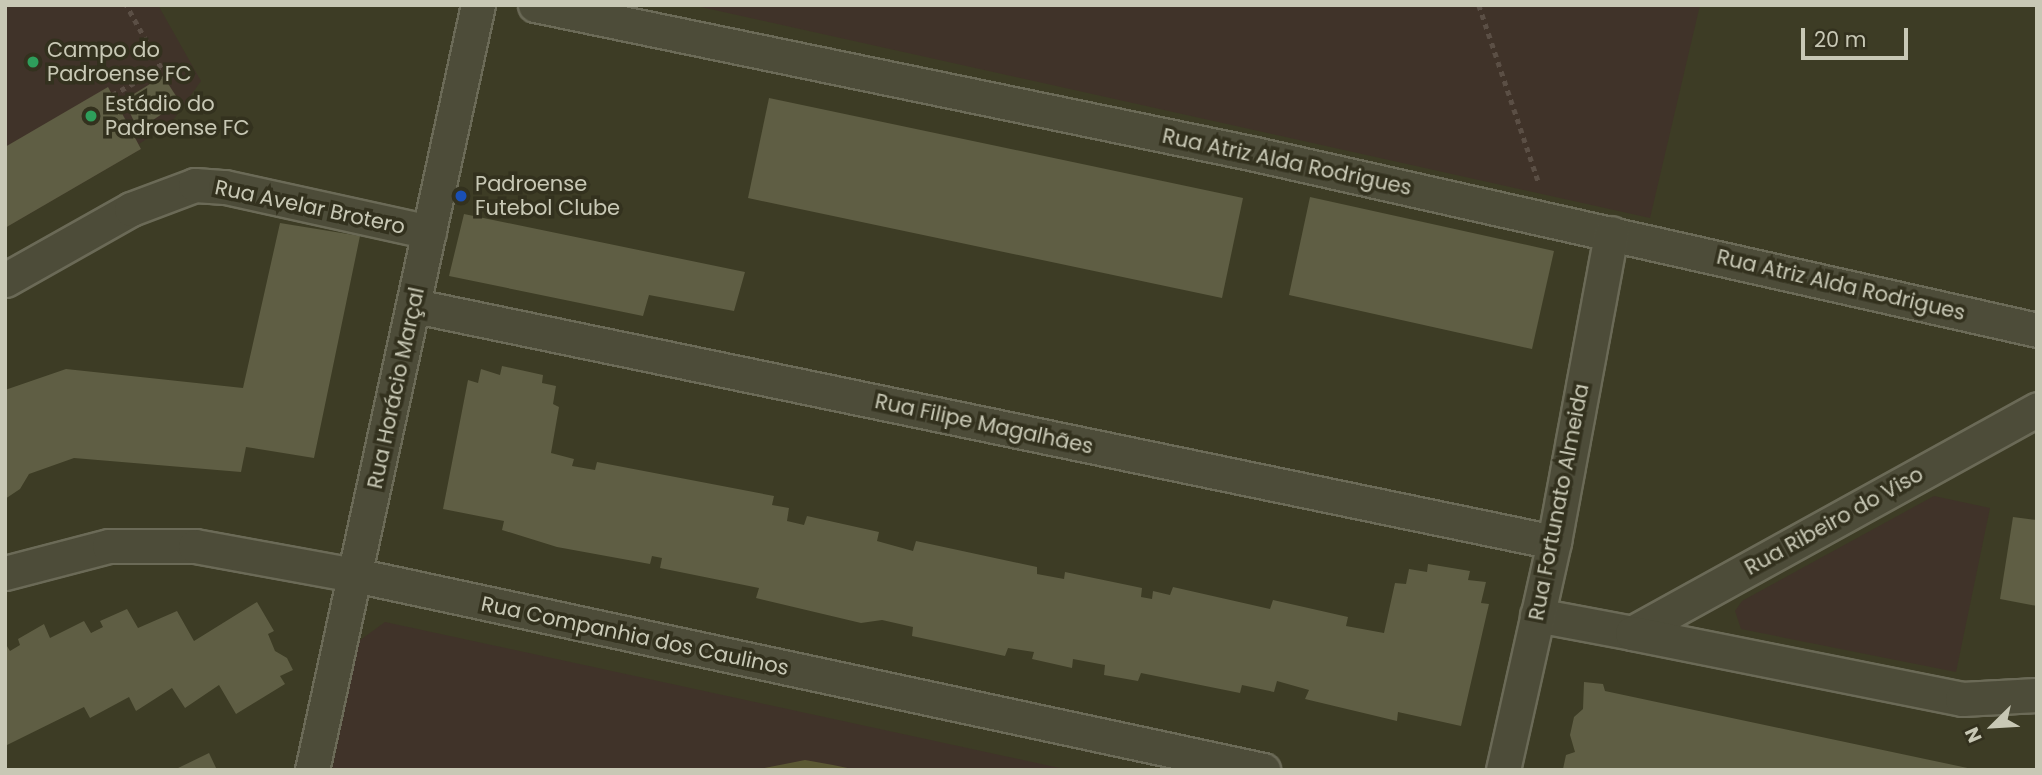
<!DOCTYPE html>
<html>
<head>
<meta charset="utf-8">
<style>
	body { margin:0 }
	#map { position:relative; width:2042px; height:775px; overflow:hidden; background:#3d3c25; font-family:Poppins,sans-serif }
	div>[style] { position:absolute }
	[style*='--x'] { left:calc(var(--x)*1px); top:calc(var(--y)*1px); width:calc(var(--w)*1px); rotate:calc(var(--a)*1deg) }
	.green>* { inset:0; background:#403329 }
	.water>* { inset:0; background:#5b5833 }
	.building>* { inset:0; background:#5f5e44 }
	.path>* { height:4.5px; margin-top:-2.25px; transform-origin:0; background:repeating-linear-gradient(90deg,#5b4f45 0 5px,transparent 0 10px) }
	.roads { filter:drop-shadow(2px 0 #6b6a57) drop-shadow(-2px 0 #6b6a57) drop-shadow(0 2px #6b6a57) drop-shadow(0 -2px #6b6a57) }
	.street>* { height:33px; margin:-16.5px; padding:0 16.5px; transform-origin:16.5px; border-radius:16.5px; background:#4d4c39 }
	.dots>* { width:19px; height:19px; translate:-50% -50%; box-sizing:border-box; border:4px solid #33311e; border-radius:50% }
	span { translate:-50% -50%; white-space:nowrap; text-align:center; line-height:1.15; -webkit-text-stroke:7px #33311e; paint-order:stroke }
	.poi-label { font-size:21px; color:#c8c8b5 }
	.left { translate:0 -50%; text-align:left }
	.street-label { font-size:21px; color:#c8c8b5 }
	.frame { position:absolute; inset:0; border:7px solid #c8c8b5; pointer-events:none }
	.north { position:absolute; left:1958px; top:691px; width:70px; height:70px; -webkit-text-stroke:5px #33311e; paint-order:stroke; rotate:246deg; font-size:19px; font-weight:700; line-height:28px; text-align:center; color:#c8c8b5 }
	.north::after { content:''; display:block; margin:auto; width:24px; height:32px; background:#c8c8b5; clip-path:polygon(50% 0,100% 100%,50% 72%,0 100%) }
	.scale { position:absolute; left:1801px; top:28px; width:107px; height:32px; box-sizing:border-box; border:4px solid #c8c8b5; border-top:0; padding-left:9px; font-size:21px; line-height:24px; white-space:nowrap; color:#c8c8b5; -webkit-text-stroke:5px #33311e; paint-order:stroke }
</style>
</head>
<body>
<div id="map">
	<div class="green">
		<i style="clip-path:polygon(5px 5px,158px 5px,201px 81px,171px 123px,139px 144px,141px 149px,5px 228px)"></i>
		<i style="clip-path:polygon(692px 5px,1700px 5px,1650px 218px)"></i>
		<i style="clip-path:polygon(1934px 496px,1990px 508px,1956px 672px,1741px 629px,1735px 611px,1742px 601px)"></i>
		<i style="clip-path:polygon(385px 622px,1069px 770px,332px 770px,359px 641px)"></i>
	</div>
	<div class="water">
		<i style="clip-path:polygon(805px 760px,833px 765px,857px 770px,755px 770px)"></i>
	</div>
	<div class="building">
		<i style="clip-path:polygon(163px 76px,180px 102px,138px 130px,124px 100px)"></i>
		<i style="clip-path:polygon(108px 87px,141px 149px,5px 228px,5px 147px)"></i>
		<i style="clip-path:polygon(769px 98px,1243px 198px,1222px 298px,748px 198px)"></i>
		<i style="clip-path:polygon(1310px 197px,1554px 251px,1532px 349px,1289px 295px)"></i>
		<i style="clip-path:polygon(464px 214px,745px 272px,734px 311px,649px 295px,643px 316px,449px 276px)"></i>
		<i style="clip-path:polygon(280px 223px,360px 236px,314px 458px,246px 447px,241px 472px,74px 458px,29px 474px,20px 489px,5px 499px,5px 390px,66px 369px,243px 388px)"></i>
		<i style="clip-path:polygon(502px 366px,543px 375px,542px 383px,556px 386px,553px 404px,559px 407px,551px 453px,574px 459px,572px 466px,595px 470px,597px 462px,774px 496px,772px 505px,789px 508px,787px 521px,804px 525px,807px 516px,879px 532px,877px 541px,913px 551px,916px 541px,1037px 567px,1037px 574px,1064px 579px,1065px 572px,1142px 588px,1141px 597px,1152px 599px,1153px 591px,1170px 595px,1173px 587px,1270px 609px,1273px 600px,1348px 617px,1346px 626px,1384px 633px,1395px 583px,1406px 584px,1409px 569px,1427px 572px,1428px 564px,1470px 571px,1468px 580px,1486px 582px,1481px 603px,1489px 604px,1461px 726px,1398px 712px,1397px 721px,1305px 699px,1309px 690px,1277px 681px,1274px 692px,1242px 685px,1240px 693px,1141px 673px,1138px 681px,1104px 675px,1105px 665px,1073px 659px,1072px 668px,1032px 659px,1034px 652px,1008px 648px,1005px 656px,912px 636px,913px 627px,882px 620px,861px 623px,756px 598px,759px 588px,660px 568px,662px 558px,652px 556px,650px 564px,557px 547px,502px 530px,504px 521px,443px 509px,468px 380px,478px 383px,481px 369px,500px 375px)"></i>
		<i style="clip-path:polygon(2013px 517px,2037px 520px,2037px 606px,2000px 599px)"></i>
		<i style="clip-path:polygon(257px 602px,274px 631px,268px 634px,275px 651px,287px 658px,293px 670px,280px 676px,285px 684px,236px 714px,219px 685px,185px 708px,172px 688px,136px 711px,129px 697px,90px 718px,84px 707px,5px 746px,5px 643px,10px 651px,20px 645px,18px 639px,44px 624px,50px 638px,84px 621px,91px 633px,103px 627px,100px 621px,127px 609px,138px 628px,177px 611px,194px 641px)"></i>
		<i style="clip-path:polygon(1584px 682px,1603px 684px,1605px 691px,1977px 770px,1563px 769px,1566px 755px,1575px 752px,1570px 735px,1574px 717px,1583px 709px)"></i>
		<i style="clip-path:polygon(209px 753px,217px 770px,174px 770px)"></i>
	</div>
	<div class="path">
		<i style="--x:1479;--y:5;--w:188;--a:71.4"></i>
		<i style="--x:112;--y:95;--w:56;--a:-28.9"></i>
		<i style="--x:161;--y:68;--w:72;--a:-119.1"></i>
	</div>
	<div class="roads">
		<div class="street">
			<i style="--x:535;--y:5;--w:735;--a:11.69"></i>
			<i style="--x:1255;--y:154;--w:802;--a:12.68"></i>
			<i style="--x:5;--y:280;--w:145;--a:-29.4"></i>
			<i style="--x:131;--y:209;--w:68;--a:-20.6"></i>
			<i style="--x:195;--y:185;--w:30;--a:4"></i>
			<i style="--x:225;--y:187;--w:209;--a:12.4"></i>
			<i style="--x:415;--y:306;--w:1163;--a:11.71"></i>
			<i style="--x:5;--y:573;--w:107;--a:-14.6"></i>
			<i style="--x:109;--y:546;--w:86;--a:0"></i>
			<i style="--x:195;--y:546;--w:163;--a:10.3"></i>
			<i style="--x:355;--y:575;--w:929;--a:12.12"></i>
			<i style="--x:1537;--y:615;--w:97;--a:10.7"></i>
			<i style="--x:1632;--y:633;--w:463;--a:-28.9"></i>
			<i style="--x:1632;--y:633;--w:337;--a:11.3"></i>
			<i style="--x:1962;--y:699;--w:75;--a:-3.1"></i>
			<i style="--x:312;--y:770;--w:783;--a:-77.76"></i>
			<i style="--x:1503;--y:770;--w:234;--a:-77.4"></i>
			<i style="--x:1554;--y:542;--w:314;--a:-79.5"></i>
		</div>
	</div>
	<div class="dots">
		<i style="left:33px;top:62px;background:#2e9e5b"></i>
		<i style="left:91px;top:116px;background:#2e9e5b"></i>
		<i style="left:461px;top:196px;background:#1a4fb4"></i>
	</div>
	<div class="poi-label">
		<span class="left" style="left:47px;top:62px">Campo do<br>Padroense FC</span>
		<span class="left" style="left:105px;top:116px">Estádio do<br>Padroense FC</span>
		<span class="left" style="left:475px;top:196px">Padroense<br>Futebol Clube</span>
	</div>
	<div class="street-label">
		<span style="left:1287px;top:162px;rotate:12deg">Rua Atriz Alda Rodrigues</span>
		<span style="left:310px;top:207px;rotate:12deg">Rua Avelar Brotero</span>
		<span style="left:1841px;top:285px;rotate:13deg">Rua Atriz Alda Rodrigues</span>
		<span style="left:396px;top:388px;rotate:-78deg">Rua Horácio Marçal</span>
		<span style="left:984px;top:424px;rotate:12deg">Rua Filipe Magalhães</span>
		<span style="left:1559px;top:502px;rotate:-79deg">Rua Fortunato Almeida</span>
		<span style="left:1834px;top:521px;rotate:-29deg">Rua Ribeiro do Viso</span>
		<span style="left:635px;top:636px;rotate:12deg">Rua Companhia dos Caulinos</span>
	</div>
	<div class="frame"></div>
	<div class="north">N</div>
	<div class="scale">20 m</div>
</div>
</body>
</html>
